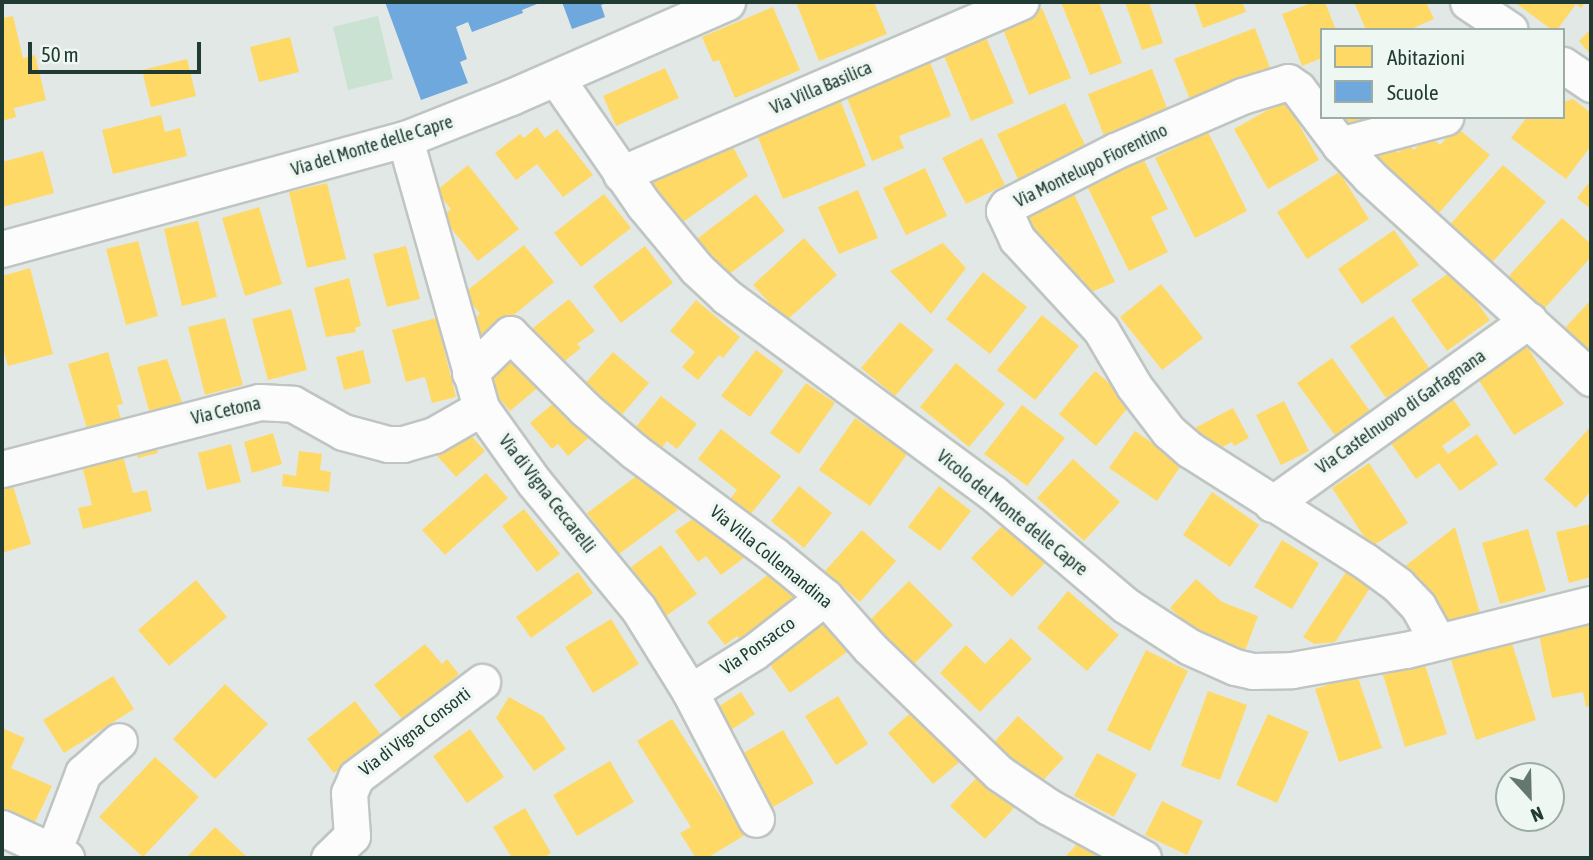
<!DOCTYPE html>
<html>
<head>
<meta charset="utf-8">
<style>
	body { margin:0 }
	#map { position:relative; width:1593px; height:860px; overflow:hidden; background:#e2e8e5; font-family:"Asap Condensed",sans-serif }
	div>[style] { position:absolute }
	[style*='--x'] { left:calc(var(--x)*1px); top:calc(var(--y)*1px); width:calc(var(--w)*1px); rotate:calc(var(--a)*1deg) }
	.green>* { inset:0; background:#cae2d1 }
	.homes>* { inset:0; background:#ffd966 }
	.schools>* { inset:0; background:#6fa8dc }
	.roads { filter:drop-shadow(2px 0 #bfc5c2) drop-shadow(-2px 0 #bfc5c2) drop-shadow(0 2px #bfc5c2) drop-shadow(0 -2px #bfc5c2) }
	.minor>* { height:35px; margin:-17.5px; padding:0 17.5px; transform-origin:17.5px; border-radius:17.5px; background:#fbfcfb }
	span { translate:-50% -50%; white-space:nowrap; text-align:center; line-height:1.15; -webkit-text-stroke:7px #eff7f3; paint-order:stroke }
	.street-label { font-size:18px; color:#203b33 }
	.frame { position:absolute; inset:0; border:4px solid #203b33; pointer-events:none }
	.legend { position:absolute; left:1320px; top:28px; width:245px; height:91px; box-sizing:border-box; background:#eff7f3; border:2px solid #9caca6; margin:0; padding:9px 12px; list-style:none; font-size:21px; color:#203b33 }
	.legend li { display:flex; align-items:center; gap:14px; height:35px }
	.legend b { width:35px; border:2px solid #9caca6 }
	.north { position:absolute; left:1495px; top:762px; width:70px; height:70px; box-sizing:border-box; background:#eff7f3; border:2px solid #9caca6; border-radius:50%; rotate:158deg; font-size:19px; font-weight:700; line-height:28px; text-align:center; color:#203b33 }
	.north::after { content:''; display:block; margin:auto; width:24px; height:32px; background:#647871; clip-path:polygon(50% 0,100% 100%,50% 72%,0 100%) }
	.scale { position:absolute; left:28px; top:42px; width:173px; height:32px; box-sizing:border-box; border:4px solid #203b33; border-top:0; padding-left:9px; font-size:21px; line-height:24px; white-space:nowrap; color:#203b33; -webkit-text-stroke:5px #eff7f3; paint-order:stroke }
</style>
</head>
<body>
<div id="map">
	<div class="green">
		<i style="clip-path:polygon(378px 16px,393px 79px,348px 90px,333px 27px)"></i>
	</div>
	<div class="homes">
		<i style="clip-path:polygon(796px 2px,874px 2px,887px 34px,819px 61px)"></i>
		<i style="clip-path:polygon(1061px 2px,1099px 2px,1122px 63px,1090px 75px)"></i>
		<i style="clip-path:polygon(1125px 2px,1149px 2px,1163px 43px,1142px 50px)"></i>
		<i style="clip-path:polygon(1194px 2px,1242px 2px,1246px 12px,1203px 28px)"></i>
		<i style="clip-path:polygon(1314px 2px,1325px 2px,1336px 30px,1322px 30px,1322px 58px,1302px 66px,1282px 14px)"></i>
		<i style="clip-path:polygon(1354px 2px,1426px 2px,1434px 19px,1409px 30px,1366px 30px)"></i>
		<i style="clip-path:polygon(1514px 2px,1586px 2px,1581px 8px,1576px 4px,1557px 30px,1552px 30px)"></i>
		<i style="clip-path:polygon(773px 7px,800px 70px,735px 98px,719px 60px,713px 62px,702px 37px)"></i>
		<i style="clip-path:polygon(1042px 8px,1071px 78px,1029px 95px,1001px 24px)"></i>
		<i style="clip-path:polygon(13px 16px,23px 58px,35px 55px,46px 100px,14px 108px,16px 117px,2px 121px,2px 18px)"></i>
		<i style="clip-path:polygon(1255px 28px,1273px 76px,1193px 107px,1174px 59px)"></i>
		<i style="clip-path:polygon(1591px 29px,1591px 55px,1579px 41px)"></i>
		<i style="clip-path:polygon(984px 33px,1014px 103px,971px 121px,942px 51px)"></i>
		<i style="clip-path:polygon(290px 37px,299px 72px,259px 82px,250px 47px)"></i>
		<i style="clip-path:polygon(928px 57px,951px 116px,899px 136px,904px 148px,872px 161px,844px 90px)"></i>
		<i style="clip-path:polygon(187px 59px,196px 96px,151px 107px,142px 70px)"></i>
		<i style="clip-path:polygon(665px 68px,679px 98px,616px 126px,603px 96px)"></i>
		<i style="clip-path:polygon(1152px 69px,1168px 111px,1104px 136px,1088px 94px)"></i>
		<i style="clip-path:polygon(837px 92px,866px 166px,783px 199px,753px 125px)"></i>
		<i style="clip-path:polygon(1573px 99px,1591px 113px,1591px 146px,1566px 179px,1511px 138px,1527px 117px,1563px 117px,1563px 102px)"></i>
		<i style="clip-path:polygon(1285px 100px,1319px 160px,1268px 189px,1234px 129px)"></i>
		<i style="clip-path:polygon(1065px 103px,1086px 147px,1018px 179px,997px 134px)"></i>
		<i style="clip-path:polygon(161px 115px,165px 132px,180px 128px,187px 156px,113px 174px,102px 130px)"></i>
		<i style="clip-path:polygon(1329px 117px,1373px 117px,1336px 133px)"></i>
		<i style="clip-path:polygon(537px 127px,545px 138px,557px 129px,593px 175px,563px 197px,537px 164px,516px 180px,495px 153px,520px 134px,524px 138px)"></i>
		<i style="clip-path:polygon(1456px 127px,1490px 155px,1431px 222px,1358px 158px,1388px 144px,1398px 153px,1406px 143px,1414px 150px,1428px 135px,1440px 145px)"></i>
		<i style="clip-path:polygon(1208px 132px,1247px 211px,1195px 238px,1155px 158px)"></i>
		<i style="clip-path:polygon(982px 138px,1005px 185px,966px 204px,942px 158px)"></i>
		<i style="clip-path:polygon(730px 141px,748px 176px,683px 222px,644px 178px)"></i>
		<i style="clip-path:polygon(43px 151px,54px 193px,2px 207px,2px 162px)"></i>
		<i style="clip-path:polygon(1142px 156px,1168px 209px,1151px 217px,1168px 252px,1129px 271px,1086px 184px)"></i>
		<i style="clip-path:polygon(468px 165px,519px 229px,478px 261px,441px 216px,451px 209px,436px 191px)"></i>
		<i style="clip-path:polygon(1503px 165px,1546px 202px,1489px 266px,1447px 228px)"></i>
		<i style="clip-path:polygon(925px 168px,947px 216px,906px 235px,883px 188px)"></i>
		<i style="clip-path:polygon(1339px 172px,1369px 219px,1307px 259px,1277px 212px)"></i>
		<i style="clip-path:polygon(1591px 180px,1591px 209px,1577px 198px)"></i>
		<i style="clip-path:polygon(327px 183px,346px 259px,307px 268px,289px 192px)"></i>
		<i style="clip-path:polygon(858px 190px,878px 238px,839px 254px,818px 207px)"></i>
		<i style="clip-path:polygon(604px 194px,631px 228px,581px 267px,554px 233px)"></i>
		<i style="clip-path:polygon(756px 194px,785px 231px,723px 279px,694px 241px)"></i>
		<i style="clip-path:polygon(1074px 194px,1115px 282px,1089px 293px,1082px 278px,1072px 284px,1056px 249px,1045px 254px,1027px 216px)"></i>
		<i style="clip-path:polygon(259px 207px,282px 284px,245px 296px,222px 218px)"></i>
		<i style="clip-path:polygon(1562px 218px,1591px 244px,1591px 257px,1543px 310px,1507px 278px)"></i>
		<i style="clip-path:polygon(198px 221px,217px 297px,182px 306px,164px 229px)"></i>
		<i style="clip-path:polygon(1394px 230px,1419px 265px,1362px 304px,1338px 269px)"></i>
		<i style="clip-path:polygon(804px 238px,837px 275px,786px 321px,753px 285px)"></i>
		<i style="clip-path:polygon(138px 241px,158px 316px,126px 325px,106px 249px)"></i>
		<i style="clip-path:polygon(943px 243px,966px 268px,931px 314px,890px 271px)"></i>
		<i style="clip-path:polygon(524px 245px,554px 282px,477px 345px,463px 327px,480px 314px,464px 293px)"></i>
		<i style="clip-path:polygon(406px 246px,420px 299px,387px 307px,373px 254px)"></i>
		<i style="clip-path:polygon(645px 246px,673px 283px,621px 323px,593px 286px)"></i>
		<i style="clip-path:polygon(30px 268px,53px 354px,8px 366px,2px 345px,2px 276px)"></i>
		<i style="clip-path:polygon(1453px 270px,1490px 320px,1447px 351px,1411px 300px)"></i>
		<i style="clip-path:polygon(983px 272px,1027px 307px,990px 354px,946px 319px)"></i>
		<i style="clip-path:polygon(349px 278px,361px 326px,355px 328px,356px 332px,326px 337px,314px 288px)"></i>
		<i style="clip-path:polygon(1161px 284px,1203px 338px,1162px 370px,1120px 317px)"></i>
		<i style="clip-path:polygon(569px 299px,595px 331px,577px 344px,581px 348px,561px 364px,533px 328px)"></i>
		<i style="clip-path:polygon(696px 300px,740px 337px,723px 358px,719px 355px,698px 380px,682px 367px,695px 352px,670px 331px)"></i>
		<i style="clip-path:polygon(1591px 300px,1591px 359px,1562px 331px)"></i>
		<i style="clip-path:polygon(291px 309px,307px 370px,268px 380px,252px 319px)"></i>
		<i style="clip-path:polygon(1042px 315px,1079px 346px,1035px 400px,997px 370px)"></i>
		<i style="clip-path:polygon(1393px 316px,1429px 368px,1386px 398px,1350px 346px)"></i>
		<i style="clip-path:polygon(225px 318px,243px 385px,205px 395px,188px 327px)"></i>
		<i style="clip-path:polygon(436px 318px,456px 397px,432px 403px,425px 377px,406px 382px,392px 330px)"></i>
		<i style="clip-path:polygon(900px 322px,934px 350px,895px 396px,861px 368px)"></i>
		<i style="clip-path:polygon(1526px 345px,1564px 404px,1514px 435px,1476px 376px)"></i>
		<i style="clip-path:polygon(508px 347px,541px 385px,510px 411px,478px 373px)"></i>
		<i style="clip-path:polygon(363px 350px,371px 383px,344px 390px,336px 357px)"></i>
		<i style="clip-path:polygon(756px 350px,784px 371px,750px 417px,721px 396px)"></i>
		<i style="clip-path:polygon(108px 352px,123px 404px,117px 405px,122px 423px,88px 432px,68px 364px)"></i>
		<i style="clip-path:polygon(613px 352px,649px 383px,619px 418px,583px 386px)"></i>
		<i style="clip-path:polygon(1332px 358px,1372px 414px,1337px 438px,1297px 383px)"></i>
		<i style="clip-path:polygon(167px 359px,183px 405px,150px 414px,137px 367px)"></i>
		<i style="clip-path:polygon(956px 363px,1005px 404px,969px 447px,920px 407px)"></i>
		<i style="clip-path:polygon(1095px 371px,1132px 403px,1096px 446px,1059px 414px)"></i>
		<i style="clip-path:polygon(806px 383px,835px 403px,799px 454px,770px 433px)"></i>
		<i style="clip-path:polygon(562px 396px,594px 433px,568px 456px,558px 444px,552px 449px,530px 423px)"></i>
		<i style="clip-path:polygon(661px 396px,697px 424px,677px 449px,667px 441px,661px 449px,635px 428px)"></i>
		<i style="clip-path:polygon(1452px 398px,1471px 425px,1442px 446px,1448px 454px,1477px 434px,1498px 464px,1460px 491px,1439px 463px,1416px 479px,1390px 442px)"></i>
		<i style="clip-path:polygon(1284px 401px,1309px 451px,1281px 465px,1256px 415px)"></i>
		<i style="clip-path:polygon(1022px 405px,1065px 438px,1027px 486px,984px 454px)"></i>
		<i style="clip-path:polygon(1233px 408px,1249px 438px,1234px 446px,1232px 442px,1207px 455px,1193px 429px)"></i>
		<i style="clip-path:polygon(855px 418px,907px 454px,870px 506px,819px 470px)"></i>
		<i style="clip-path:polygon(1591px 426px,1591px 491px,1576px 508px,1544px 479px)"></i>
		<i style="clip-path:polygon(721px 429px,781px 476px,750px 515px,730px 499px,737px 490px,698px 459px)"></i>
		<i style="clip-path:polygon(467px 431px,485px 451px,456px 477px,432px 450px)"></i>
		<i style="clip-path:polygon(1135px 431px,1182px 464px,1157px 501px,1109px 468px)"></i>
		<i style="clip-path:polygon(273px 433px,282px 464px,252px 473px,244px 442px)"></i>
		<i style="clip-path:polygon(154px 438px,158px 453px,138px 458px,134px 443px)"></i>
		<i style="clip-path:polygon(231px 444px,241px 482px,207px 490px,198px 453px)"></i>
		<i style="clip-path:polygon(299px 451px,322px 454px,320px 470px,331px 472px,329px 492px,282px 486px,283px 474px,296px 476px)"></i>
		<i style="clip-path:polygon(123px 456px,133px 493px,147px 490px,152px 511px,83px 529px,78px 508px,92px 505px,82px 466px)"></i>
		<i style="clip-path:polygon(1073px 459px,1120px 502px,1084px 541px,1037px 498px)"></i>
		<i style="clip-path:polygon(1369px 463px,1408px 523px,1371px 547px,1332px 488px)"></i>
		<i style="clip-path:polygon(647px 468px,678px 510px,619px 554px,587px 513px)"></i>
		<i style="clip-path:polygon(486px 473px,508px 498px,445px 555px,422px 530px)"></i>
		<i style="clip-path:polygon(13px 486px,31px 544px,2px 553px,2px 489px)"></i>
		<i style="clip-path:polygon(799px 486px,832px 513px,804px 548px,771px 521px)"></i>
		<i style="clip-path:polygon(939px 486px,971px 511px,940px 551px,908px 527px)"></i>
		<i style="clip-path:polygon(1212px 492px,1259px 525px,1230px 567px,1183px 535px)"></i>
		<i style="clip-path:polygon(524px 509px,560px 554px,537px 572px,502px 526px)"></i>
		<i style="clip-path:polygon(706px 510px,745px 557px,721px 575px,706px 556px,698px 562px,675px 531px)"></i>
		<i style="clip-path:polygon(1004px 524px,1045px 563px,1012px 597px,971px 558px)"></i>
		<i style="clip-path:polygon(1591px 524px,1591px 577px,1569px 583px,1556px 532px)"></i>
		<i style="clip-path:polygon(1455px 527px,1480px 613px,1435px 625px,1426px 595px,1404px 567px)"></i>
		<i style="clip-path:polygon(1528px 529px,1546px 591px,1500px 604px,1482px 543px)"></i>
		<i style="clip-path:polygon(862px 530px,896px 561px,860px 602px,825px 571px)"></i>
		<i style="clip-path:polygon(1282px 540px,1319px 563px,1292px 609px,1254px 587px)"></i>
		<i style="clip-path:polygon(661px 545px,697px 594px,666px 616px,631px 567px)"></i>
		<i style="clip-path:polygon(783px 563px,813px 601px,748px 651px,737px 636px,725px 645px,707px 622px)"></i>
		<i style="clip-path:polygon(1348px 569px,1372px 585px,1335px 642px,1314px 644px,1303px 637px)"></i>
		<i style="clip-path:polygon(578px 572px,593px 593px,531px 638px,516px 617px)"></i>
		<i style="clip-path:polygon(1196px 579px,1222px 602px,1258px 616px,1245px 651px,1198px 633px,1170px 608px)"></i>
		<i style="clip-path:polygon(196px 580px,227px 617px,169px 666px,138px 630px)"></i>
		<i style="clip-path:polygon(909px 581px,953px 625px,912px 666px,868px 622px)"></i>
		<i style="clip-path:polygon(1068px 591px,1119px 635px,1087px 671px,1037px 628px)"></i>
		<i style="clip-path:polygon(822px 609px,850px 650px,790px 693px,761px 652px)"></i>
		<i style="clip-path:polygon(611px 619px,639px 664px,593px 693px,565px 647px)"></i>
		<i style="clip-path:polygon(1591px 619px,1591px 706px,1586px 707px,1583px 692px,1552px 698px,1538px 630px)"></i>
		<i style="clip-path:polygon(1011px 638px,1032px 659px,980px 712px,940px 673px,966px 645px,985px 664px)"></i>
		<i style="clip-path:polygon(1511px 640px,1536px 720px,1476px 740px,1451px 660px)"></i>
		<i style="clip-path:polygon(425px 644px,442px 664px,447px 659px,459px 674px,403px 720px,374px 685px)"></i>
		<i style="clip-path:polygon(1146px 650px,1188px 671px,1150px 751px,1107px 730px)"></i>
		<i style="clip-path:polygon(1424px 662px,1447px 734px,1405px 747px,1383px 675px)"></i>
		<i style="clip-path:polygon(1357px 675px,1382px 748px,1339px 762px,1315px 689px)"></i>
		<i style="clip-path:polygon(113px 676px,134px 709px,64px 753px,43px 720px)"></i>
		<i style="clip-path:polygon(225px 684px,268px 724px,215px 779px,173px 739px)"></i>
		<i style="clip-path:polygon(1208px 691px,1247px 705px,1220px 780px,1181px 766px)"></i>
		<i style="clip-path:polygon(741px 692px,755px 714px,722px 736px,707px 714px)"></i>
		<i style="clip-path:polygon(838px 696px,868px 744px,836px 765px,805px 716px)"></i>
		<i style="clip-path:polygon(509px 697px,543px 716px,566px 749px,534px 771px,496px 718px)"></i>
		<i style="clip-path:polygon(355px 701px,381px 735px,334px 773px,307px 739px)"></i>
		<i style="clip-path:polygon(916px 708px,962px 760px,933px 784px,888px 733px)"></i>
		<i style="clip-path:polygon(1268px 714px,1309px 732px,1277px 803px,1236px 785px)"></i>
		<i style="clip-path:polygon(1018px 716px,1064px 758px,1033px 791px,987px 750px)"></i>
		<i style="clip-path:polygon(672px 719px,745px 835px,707px 858px,696px 858px,680px 833px,691px 827px,637px 741px)"></i>
		<i style="clip-path:polygon(2px 728px,25px 738px,11px 768px,52px 786px,34px 824px,2px 809px)"></i>
		<i style="clip-path:polygon(470px 729px,504px 777px,467px 803px,433px 756px)"></i>
		<i style="clip-path:polygon(783px 730px,814px 783px,766px 811px,735px 758px)"></i>
		<i style="clip-path:polygon(1097px 753px,1137px 774px,1114px 817px,1074px 796px)"></i>
		<i style="clip-path:polygon(155px 757px,199px 797px,143px 857px,99px 817px)"></i>
		<i style="clip-path:polygon(610px 761px,634px 802px,577px 836px,553px 795px)"></i>
		<i style="clip-path:polygon(980px 774px,1015px 807px,985px 839px,950px 806px)"></i>
		<i style="clip-path:polygon(1162px 801px,1203px 821px,1187px 855px,1145px 835px)"></i>
		<i style="clip-path:polygon(525px 808px,551px 853px,543px 858px,512px 858px,493px 827px)"></i>
		<i style="clip-path:polygon(215px 827px,248px 858px,187px 857px)"></i>
		<i style="clip-path:polygon(1080px 841px,1098px 858px,1064px 858px)"></i>
	</div>
	<div class="schools">
		<i style="clip-path:polygon(385px 2px,542px 2px,522px 10px,523px 13px,472px 32px,468px 22px,456px 27px,467px 59px,460px 62px,468px 83px,421px 100px)"></i>
		<i style="clip-path:polygon(562px 2px,609px 2px,601px 5px,605px 17px,572px 29px)"></i>
	</div>
	<div class="roads">
		<div class="minor">
			<i style="--x:1468;--y:2;--w:50;--a:33.7"></i>
			<i style="--x:1563;--y:65;--w:34;--a:34"></i>
			<i style="--x:556;--y:78;--w:155;--a:55.3"></i>
			<i style="--x:644;--y:205;--w:83;--a:50.4"></i>
			<i style="--x:697;--y:269;--w:41;--a:43"></i>
			<i style="--x:727;--y:297;--w:330;--a:36.4"></i>
			<i style="--x:993;--y:493;--w:173;--a:40.3"></i>
			<i style="--x:1125;--y:605;--w:77;--a:32.9"></i>
			<i style="--x:1190;--y:647;--w:49;--a:24"></i>
			<i style="--x:1235;--y:667;--w:18;--a:13"></i>
			<i style="--x:1253;--y:671;--w:39;--a:-1"></i>
			<i style="--x:1292;--y:670;--w:116;--a:-10"></i>
			<i style="--x:1406;--y:650;--w:191;--a:-14"></i>
			<i style="--x:405;--y:139;--w:280;--a:74.2"></i>
			<i style="--x:481;--y:408;--w:91;--a:54.4"></i>
			<i style="--x:534;--y:482;--w:163;--a:50.5"></i>
			<i style="--x:638;--y:608;--w:99;--a:58.2"></i>
			<i style="--x:690;--y:692;--w:143;--a:62.5"></i>
			<i style="--x:1340;--y:145;--w:109;--a:-14.9"></i>
			<i style="--x:621;--y:174;--w:435;--a:-23.3"></i>
			<i style="--x:2;--y:249;--w:418;--a:-15.3"></i>
			<i style="--x:405;--y:139;--w:114;--a:-21.6"></i>
			<i style="--x:511;--y:97;--w:236;--a:-23.7"></i>
			<i style="--x:470;--y:373;--w:56;--a:-44.3"></i>
			<i style="--x:510;--y:334;--w:106;--a:45"></i>
			<i style="--x:585;--y:409;--w:65;--a:40.6"></i>
			<i style="--x:634;--y:451;--w:174;--a:36.6"></i>
			<i style="--x:774;--y:555;--w:66;--a:39.5"></i>
			<i style="--x:825;--y:597;--w:68;--a:48.6"></i>
			<i style="--x:870;--y:648;--w:180;--a:44.1"></i>
			<i style="--x:999;--y:773;--w:60;--a:34.2"></i>
			<i style="--x:1049;--y:807;--w:107;--a:28.5"></i>
			<i style="--x:2;--y:469;--w:266;--a:-14.6"></i>
			<i style="--x:259;--y:402;--w:34;--a:3"></i>
			<i style="--x:293;--y:404;--w:57;--a:29.2"></i>
			<i style="--x:343;--y:432;--w:47;--a:14.9"></i>
			<i style="--x:388;--y:444;--w:15;--a:0"></i>
			<i style="--x:403;--y:444;--w:32;--a:-16"></i>
			<i style="--x:434;--y:435;--w:54;--a:-29.9"></i>
			<i style="--x:1272;--y:504;--w:316;--a:-35.6"></i>
			<i style="--x:1438;--y:642;--w:41;--a:-119.1"></i>
			<i style="--x:1418;--y:606;--w:29;--a:-134"></i>
			<i style="--x:1398;--y:585;--w:41;--a:-144"></i>
			<i style="--x:1365;--y:561;--w:207;--a:-147.6"></i>
			<i style="--x:1190;--y:450;--w:28;--a:-139"></i>
			<i style="--x:1169;--y:432;--w:58;--a:-127.3"></i>
			<i style="--x:1134;--y:386;--w:65;--a:-120.5"></i>
			<i style="--x:1101;--y:330;--w:124;--a:-132.7"></i>
			<i style="--x:1017;--y:239;--w:31;--a:-115"></i>
			<i style="--x:1004;--y:211;--w:6;--a:-59"></i>
			<i style="--x:1007;--y:206;--w:121;--a:-27"></i>
			<i style="--x:1115;--y:151;--w:138;--a:-23.4"></i>
			<i style="--x:1242;--y:96;--w:48;--a:-16.9"></i>
			<i style="--x:1288;--y:82;--w:12;--a:35"></i>
			<i style="--x:1298;--y:89;--w:70;--a:53.1"></i>
			<i style="--x:1340;--y:145;--w:44;--a:46.8"></i>
			<i style="--x:1370;--y:177;--w:299;--a:42.3"></i>
			<i style="--x:690;--y:692;--w:75;--a:-32"></i>
			<i style="--x:754;--y:652;--w:90;--a:-37.8"></i>
			<i style="--x:2;--y:828;--w:71;--a:25.1"></i>
			<i style="--x:53;--y:852;--w:85;--a:-69.2"></i>
			<i style="--x:83;--y:773;--w:48;--a:-41.6"></i>
			<i style="--x:329;--y:858;--w:32;--a:-44"></i>
			<i style="--x:352;--y:836;--w:43;--a:-94"></i>
			<i style="--x:349;--y:793;--w:17;--a:-66"></i>
			<i style="--x:356;--y:777;--w:158;--a:-37"></i>
		</div>
	</div>
	<div class="street-label">
		<span style="left:821px;top:88px;rotate:-23deg">Via Villa Basilica</span>
		<span style="left:372px;top:146px;rotate:-17deg">Via del Monte delle Capre</span>
		<span style="left:1091px;top:166px;rotate:-26deg">Via Montelupo Fiorentino</span>
		<span style="left:226px;top:411px;rotate:-13deg">Via Cetona</span>
		<span style="left:1401px;top:412px;rotate:-35deg">Via Castelnuovo di Garfagnana</span>
		<span style="left:547px;top:494px;rotate:52deg">Via di Vigna Ceccarelli</span>
		<span style="left:1012px;top:513px;rotate:39deg">Vicolo del Monte delle Capre</span>
		<span style="left:771px;top:557px;rotate:39deg">Via Villa Collemandina</span>
		<span style="left:758px;top:646px;rotate:-35deg">Via Ponsacco</span>
		<span style="left:415px;top:732px;rotate:-37deg">Via di Vigna Consorti</span>
	</div>
	<div class="frame"></div>
	<ul class="legend">
	<li><b style="height:19px;background:#ffd966"></b>Abitazioni</li>
	<li><b style="height:19px;background:#6fa8dc"></b>Scuole</li>
	</ul>
	<div class="north">N</div>
	<div class="scale">50 m</div>
</div>
</body>
</html>
